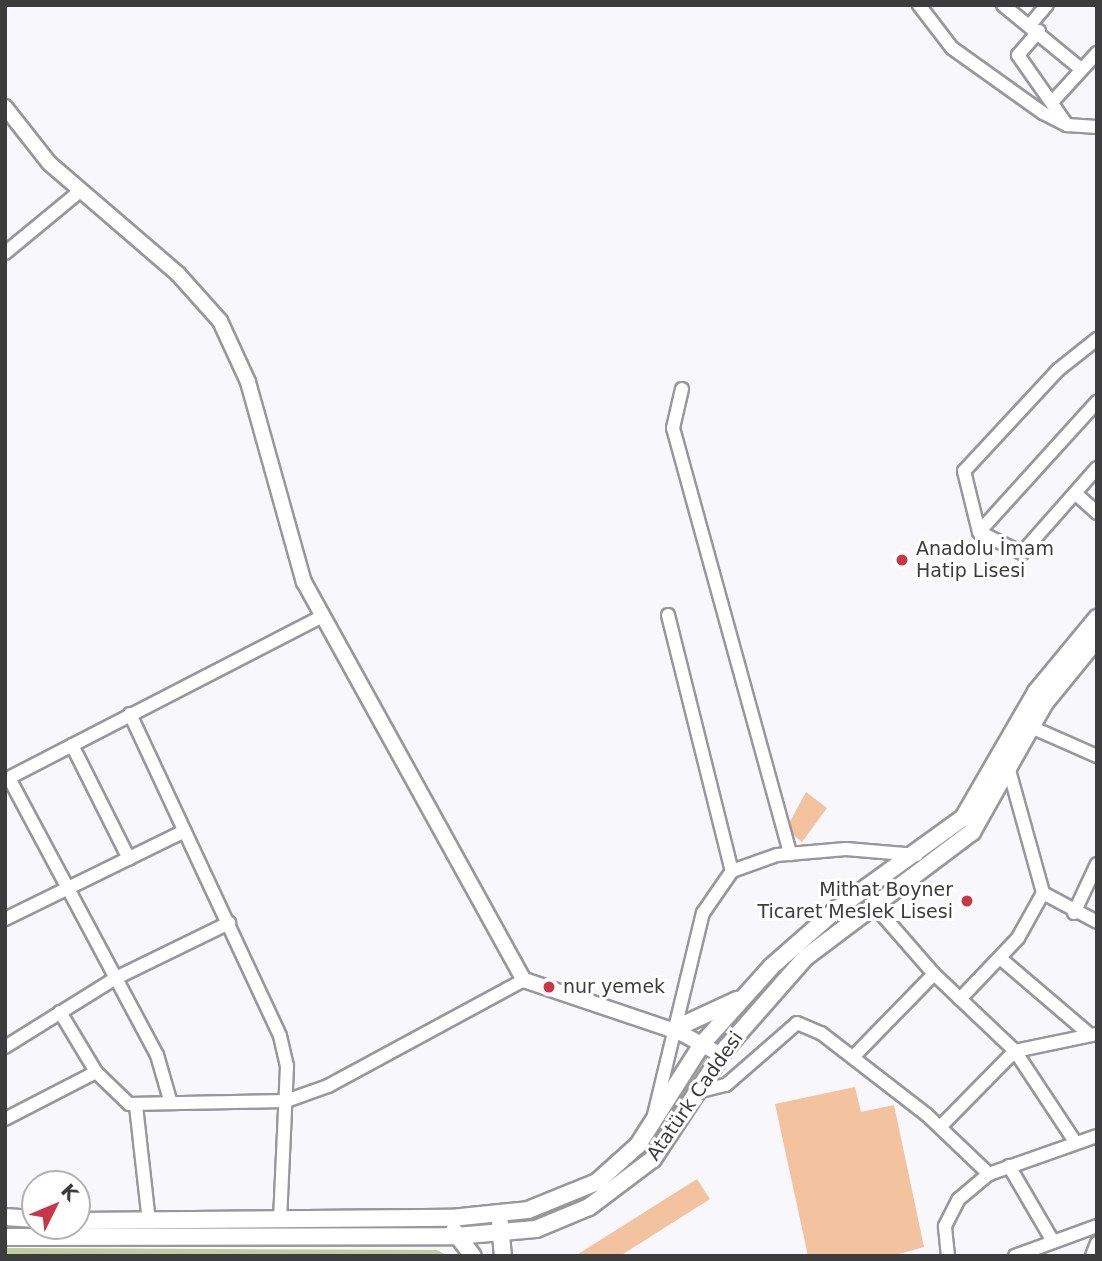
<!DOCTYPE html>
<html>
<head>
<meta charset="utf-8">
<style>
	body { margin:0 }
	#map { position:relative; width:1102px; height:1261px; overflow:hidden; background:#f8f7fc; font-family:"DejaVu Sans",sans-serif }
	div>[style] { position:absolute }
	[style*='--x'] { left:calc(var(--x)*1px); top:calc(var(--y)*1px); width:calc(var(--w)*1px); rotate:calc(var(--a)*1deg) }
	.green>* { inset:0; background:#c0cda3 }
	.building>* { inset:0; background:#f2c39e }
	.roads { filter:drop-shadow(2px 0 #98979c) drop-shadow(-2px 0 #98979c) drop-shadow(0 2px #98979c) drop-shadow(0 -2px #98979c) }
	.minor>* { height:12px; margin:-6px; padding:0 6px; transform-origin:6px; border-radius:6px; background:#fff }
	.tertiary>* { height:14px; margin:-7px; padding:0 7px; transform-origin:7px; border-radius:7px; background:#fff }
	.secondary>* { height:16px; margin:-8px; padding:0 8px; transform-origin:8px; border-radius:8px; background:#fff }
	.dots>* { width:19px; height:19px; translate:-50% -50%; box-sizing:border-box; border:4px solid #fff; border-radius:50% }
	span { translate:-50% -50%; white-space:nowrap; text-align:center; line-height:1.15; -webkit-text-stroke:6px #fff; paint-order:stroke }
	.poi-label { font-size:19px; color:#3c3c3d }
	.left { translate:0 -50%; text-align:left }
	.right { translate:-100% -50%; text-align:right }
	.street-label { font-size:19px; color:#3c3c3d }
	.frame { position:absolute; inset:0; border:7px solid #3c3c3d; pointer-events:none }
	.north { position:absolute; left:21px; top:1170px; width:70px; height:70px; box-sizing:border-box; background:#fff; border:2px solid #b1b1b1; border-radius:50%; rotate:47deg; font-size:19px; font-weight:700; line-height:28px; text-align:center; color:#3c3c3d }
	.north::after { content:''; display:block; margin:auto; width:24px; height:32px; background:#c73748; clip-path:polygon(50% 0,100% 100%,50% 72%,0 100%) }
</style>
</head>
<body>
<div id="map">
	<div class="green">
		<i style="clip-path:polygon(5px 1248px,437px 1250px,448px 1256px,5px 1256px)"></i>
	</div>
	<div class="building">
		<i style="clip-path:polygon(806px 792px,827px 808px,802px 842px,786px 829px)"></i>
		<i style="clip-path:polygon(855px 1087px,861px 1112px,894px 1105px,924px 1247px,892px 1256px,808px 1256px,775px 1104px)"></i>
		<i style="clip-path:polygon(697px 1179px,710px 1199px,620px 1256px,575px 1256px)"></i>
	</div>
	<div class="roads">
		<div class="minor">
			<i style="--x:919;--y:5;--w:54;--a:52.5"></i>
			<i style="--x:952;--y:48;--w:112;--a:35.5"></i>
			<i style="--x:1043;--y:113;--w:27;--a:27"></i>
			<i style="--x:1067;--y:125;--w:30;--a:4"></i>
			<i style="--x:1003;--y:5;--w:101;--a:39.4"></i>
			<i style="--x:1030;--y:25;--w:26;--a:-50"></i>
			<i style="--x:1039;--y:31;--w:32;--a:131"></i>
			<i style="--x:1018;--y:55;--w:85;--a:55"></i>
			<i style="--x:1054;--y:100;--w:64;--a:-47.5"></i>
			<i style="--x:5;--y:253;--w:96;--a:-39.5"></i>
			<i style="--x:1097;--y:339;--w:50;--a:141.5"></i>
			<i style="--x:1058;--y:370;--w:138;--a:132.9"></i>
			<i style="--x:964;--y:471;--w:63;--a:76.2"></i>
			<i style="--x:979;--y:532;--w:48;--a:26"></i>
			<i style="--x:1022;--y:553;--w:113;--a:-48.6"></i>
			<i style="--x:682;--y:389;--w:40;--a:103"></i>
			<i style="--x:673;--y:428;--w:442;--a:74.6"></i>
			<i style="--x:1075;--y:493;--w:30;--a:42"></i>
			<i style="--x:979;--y:532;--w:176;--a:-47.8"></i>
			<i style="--x:668;--y:615;--w:264;--a:76"></i>
			<i style="--x:130;--y:714;--w:355;--a:65"></i>
			<i style="--x:280;--y:1036;--w:31;--a:77"></i>
			<i style="--x:287;--y:1066;--w:154;--a:92.6"></i>
			<i style="--x:1031;--y:727;--w:72;--a:23.7"></i>
			<i style="--x:72;--y:745;--w:127;--a:63.4"></i>
			<i style="--x:1009;--y:770;--w:128;--a:74.5"></i>
			<i style="--x:1043;--y:893;--w:61;--a:28.2"></i>
			<i style="--x:9;--y:778;--w:314;--a:61.9"></i>
			<i style="--x:157;--y:1055;--w:47;--a:73.9"></i>
			<i style="--x:5;--y:780;--w:356;--a:-27.3"></i>
			<i style="--x:872;--y:903;--w:94;--a:48.9"></i>
			<i style="--x:934;--y:974;--w:112;--a:43.5"></i>
			<i style="--x:1015;--y:1051;--w:110;--a:56.5"></i>
			<i style="--x:1074;--y:913;--w:54;--a:-64.9"></i>
			<i style="--x:5;--y:919;--w:200;--a:-26.1"></i>
			<i style="--x:1000;--y:958;--w:118;--a:40.5"></i>
			<i style="--x:960;--y:999;--w:84;--a:-46.4"></i>
			<i style="--x:1018;--y:938;--w:51;--a:-60.9"></i>
			<i style="--x:60;--y:1012;--w:70;--a:59"></i>
			<i style="--x:96;--y:1072;--w:46;--a:44.1"></i>
			<i style="--x:129;--y:1104;--w:157;--a:-1.1"></i>
			<i style="--x:286;--y:1101;--w:45;--a:-19.7"></i>
			<i style="--x:328;--y:1086;--w:223;--a:-28.4"></i>
			<i style="--x:5;--y:1047;--w:131;--a:-31.9"></i>
			<i style="--x:116;--y:978;--w:126;--a:-26"></i>
			<i style="--x:853;--y:1057;--w:116;--a:-45.7"></i>
			<i style="--x:697;--y:1092;--w:30;--a:-14"></i>
			<i style="--x:726;--y:1085;--w:94;--a:-41.1"></i>
			<i style="--x:797;--y:1023;--w:26;--a:23"></i>
			<i style="--x:821;--y:1033;--w:134;--a:37.7"></i>
			<i style="--x:927;--y:1115;--w:86;--a:43.6"></i>
			<i style="--x:136;--y:1106;--w:116;--a:83.6"></i>
			<i style="--x:654;--y:1115;--w:208;--a:-76.4"></i>
			<i style="--x:703;--y:913;--w:51;--a:-55.4"></i>
			<i style="--x:732;--y:871;--w:48;--a:-19.6"></i>
			<i style="--x:777;--y:855;--w:69;--a:-5"></i>
			<i style="--x:846;--y:849;--w:71;--a:4.8"></i>
			<i style="--x:5;--y:1119;--w:102;--a:-27.3"></i>
			<i style="--x:940;--y:1127;--w:107;--a:-45.4"></i>
			<i style="--x:1015;--y:1051;--w:84;--a:-11.7"></i>
			<i style="--x:1009;--y:1166;--w:83;--a:59.7"></i>
			<i style="--x:948;--y:1256;--w:30;--a:-96"></i>
			<i style="--x:945;--y:1226;--w:30;--a:-63"></i>
			<i style="--x:959;--y:1199;--w:39;--a:-40"></i>
			<i style="--x:989;--y:1174;--w:114;--a:-19.4"></i>
			<i style="--x:1015;--y:1256;--w:87;--a:-20.1"></i>
			<i style="--x:1092;--y:1256;--w:14;--a:-69"></i>
		</div>
		<div class="tertiary">
			<i style="--x:5;--y:107;--w:71;--a:51.8"></i>
			<i style="--x:49;--y:163;--w:170;--a:40.7"></i>
			<i style="--x:178;--y:274;--w:63;--a:48.2"></i>
			<i style="--x:220;--y:321;--w:67;--a:65.3"></i>
			<i style="--x:248;--y:382;--w:208;--a:74.4"></i>
			<i style="--x:304;--y:582;--w:455;--a:61.1"></i>
			<i style="--x:524;--y:980;--w:166;--a:18.7"></i>
			<i style="--x:681;--y:1033;--w:46;--a:28.8"></i>
		</div>
		<div class="secondary">
			<i style="--x:672;--y:1030;--w:72;--a:-24.8"></i>
			<i style="--x:5;--y:1217;--w:30;--a:4"></i>
			<i style="--x:77;--y:1221;--w:374;--a:-0.5"></i>
			<i style="--x:451;--y:1218;--w:77;--a:-5.9"></i>
			<i style="--x:528;--y:1210;--w:74;--a:-22.1"></i>
			<i style="--x:597;--y:1182;--w:55;--a:-42.1"></i>
			<i style="--x:638;--y:1145;--w:120;--a:-57.6"></i>
			<i style="--x:702;--y:1044;--w:103;--a:-48.1"></i>
			<i style="--x:771;--y:967;--w:89;--a:-41.4"></i>
			<i style="--x:838;--y:908;--w:154;--a:-35.8"></i>
			<i style="--x:963;--y:818;--w:146;--a:-59.9"></i>
			<i style="--x:1036;--y:692;--w:96;--a:-50.5"></i>
			<i style="--x:500;--y:1223;--w:33;--a:85"></i>
			<i style="--x:454;--y:1231;--w:31;--a:53"></i>
			<i style="--x:5;--y:1237;--w:451;--a:-0.1"></i>
			<i style="--x:456;--y:1236;--w:80;--a:-5"></i>
			<i style="--x:536;--y:1229;--w:57;--a:-22.5"></i>
			<i style="--x:589;--y:1207;--w:80;--a:-36.9"></i>
			<i style="--x:653;--y:1159;--w:133;--a:-56.7"></i>
			<i style="--x:726;--y:1048;--w:121;--a:-48.7"></i>
			<i style="--x:806;--y:957;--w:208;--a:-37"></i>
			<i style="--x:972;--y:832;--w:147;--a:-60.6"></i>
			<i style="--x:1044;--y:704;--w:84;--a:-50.8"></i>
		</div>
	</div>
	<div class="dots">
		<i style="left:902px;top:560px;background:#c73748"></i>
		<i style="left:967px;top:901px;background:#c73748"></i>
		<i style="left:549px;top:987px;background:#c73748"></i>
	</div>
	<div class="poi-label">
		<span class="left" style="left:916px;top:560px">Anadolu İmam<br>Hatip Lisesi</span>
		<span class="right" style="left:953px;top:901px">Mithat Boyner<br>Ticaret Meslek Lisesi</span>
		<span class="left" style="left:563px;top:987px">nur yemek</span>
	</div>
	<div class="street-label">
		<span style="left:695px;top:1096px;rotate:-55deg">Atatürk Caddesi</span>
	</div>
	<div class="frame"></div>
	<div class="north">K</div>
</div>
</body>
</html>
